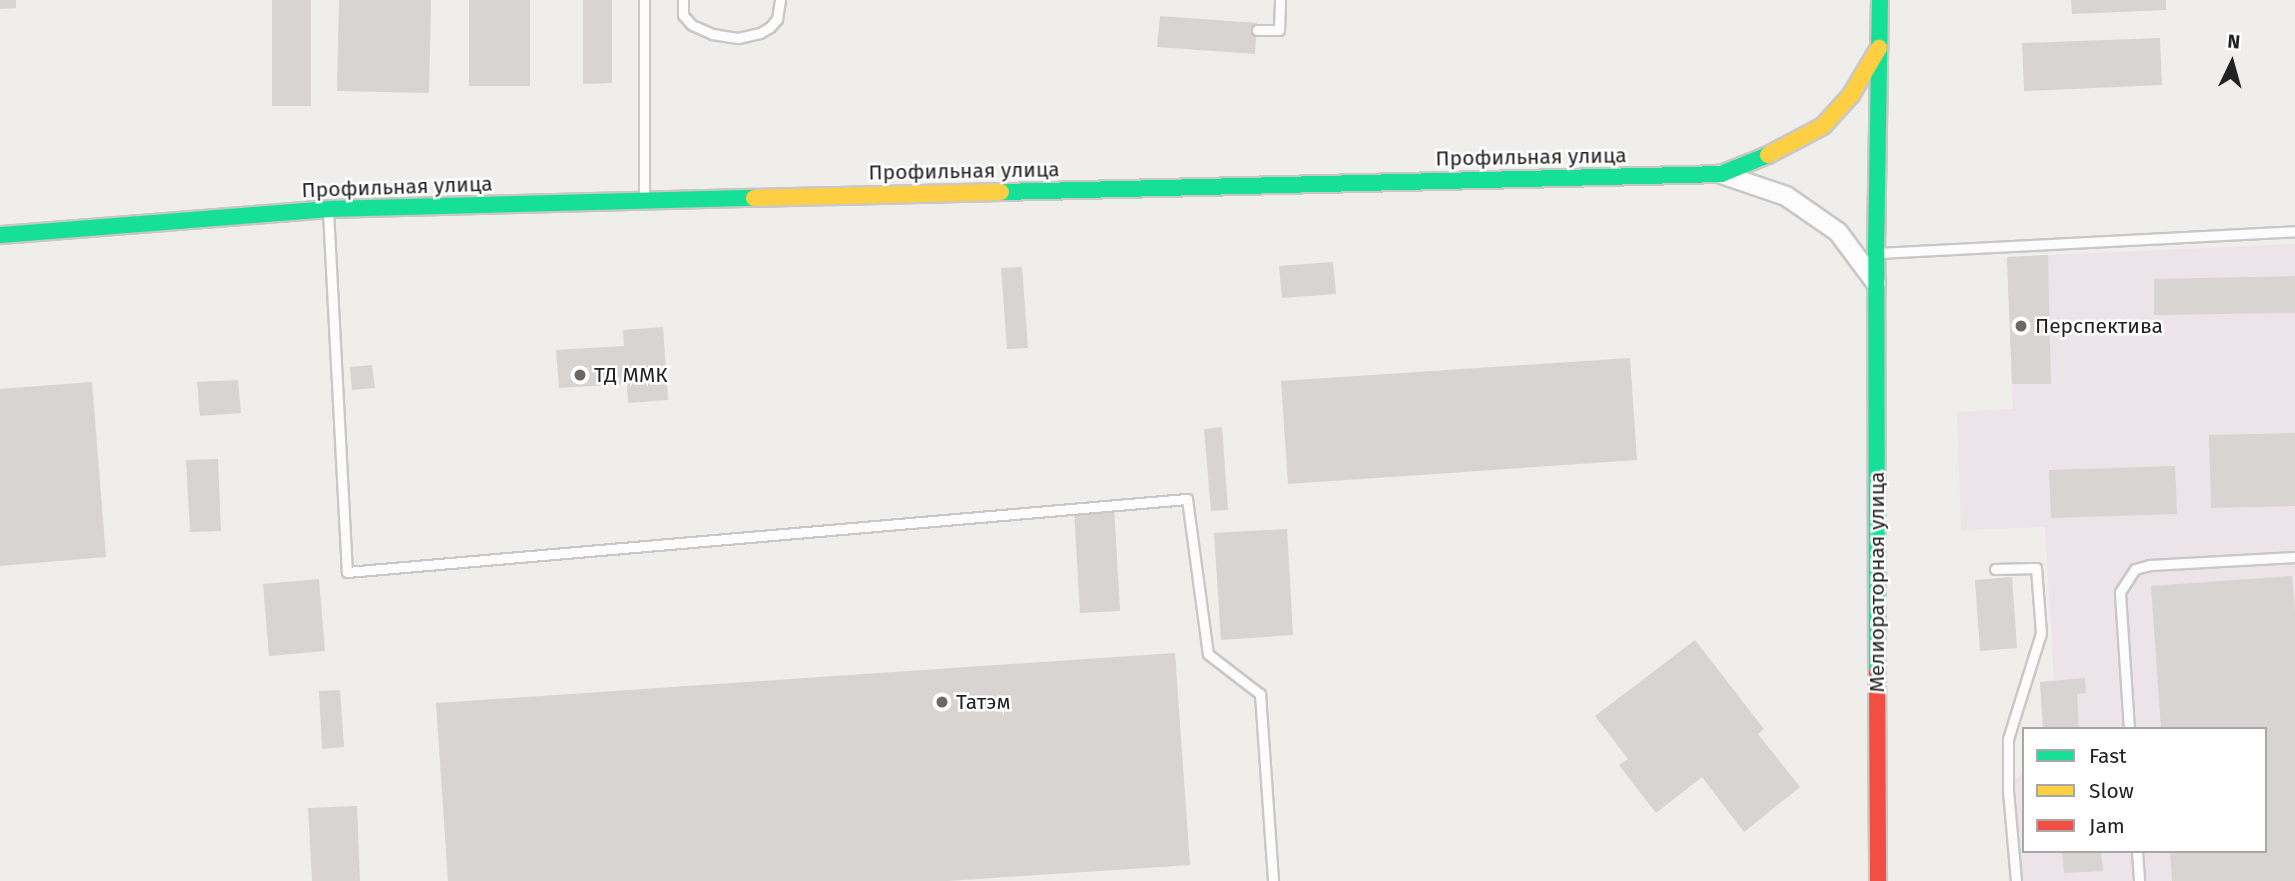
<!DOCTYPE html>
<html>
<head>
<meta charset="utf-8">
<style>
	body { margin:0 }
	#map { position:relative; width:2295px; height:881px; overflow:hidden; background:#f0eeeb; font-family:"Fira Sans",sans-serif }
	div>[style] { position:absolute }
	[style*='--x'] { left:calc(var(--x)*1px); top:calc(var(--y)*1px); width:calc(var(--w)*1px); rotate:calc(var(--a)*1deg) }
	.industrial>* { inset:0; background:#ede4e9 }
	.building>* { inset:0; background:#d7d4d2 }
	.roads { filter:drop-shadow(2px 0 #c9c8c7) drop-shadow(-2px 0 #c9c8c7) drop-shadow(0 2px #c9c8c7) drop-shadow(0 -2px #c9c8c7) }
	.lane>* { height:9px; margin:-4.5px; padding:0 4.5px; transform-origin:4.5px; border-radius:4.5px; background:#fdfcfc }
	.street>* { height:18px; margin:-9px; padding:0 9px; transform-origin:9px; border-radius:9px; background:#fdfcfc }
	.fast>* { height:16px; margin:-8px; padding:0 8px; transform-origin:8px; border-radius:8px; background:#16e098 }
	.slow>* { height:16px; margin:-8px; padding:0 8px; transform-origin:8px; border-radius:8px; background:#ffcf43 }
	.jam>* { height:16px; margin:-8px; padding:0 8px; transform-origin:8px; border-radius:8px; background:#f24e42 }
	.dots>* { width:19px; height:19px; translate:-50% -50%; box-sizing:border-box; border:4px solid #fff; border-radius:50% }
	span { translate:-50% -50%; white-space:nowrap; text-align:center; line-height:1.15; -webkit-text-stroke:5px #fff; paint-order:stroke }
	.street-label { font-size:21px; color:#222 }
	.poi-label { font-size:21px; color:#222 }
	.left { translate:0 -50%; text-align:left }
	.legend { position:absolute; left:2022px; top:727px; width:245px; height:126px; box-sizing:border-box; background:#fff; border:2px solid #a7a7a7; margin:0; padding:9px 12px; list-style:none; font-size:21px; color:#222 }
	.legend li { display:flex; align-items:center; gap:14px; height:35px }
	.legend b { width:35px; border:2px solid #a7a7a7 }
	.north { position:absolute; left:2197px; top:28px; width:70px; height:70px; -webkit-text-stroke:5px #fff; paint-order:stroke; rotate:5deg; font-size:19px; font-weight:700; line-height:28px; text-align:center; color:#222 }
	.north::after { content:''; display:block; margin:auto; width:24px; height:32px; background:#222; clip-path:polygon(50% 0,100% 100%,50% 72%,0 100%) }
</style>
</head>
<body>
<div id="map">
	<div class="industrial">
		<i style="clip-path:polygon(2295px 244px,2295px 881px,2009px 881px,2002px 791px,2024px 771px,2024px 851px,2265px 851px,2265px 729px,2043px 729px,2040px 682px,2054px 680px,2045px 527px,1961px 530px,1957px 412px,2013px 409px,2007px 257px)"></i>
	</div>
	<div class="building">
		<i style="clip-path:polygon(0 0,16px 0,16px 8px,0 9px)"></i>
		<i style="clip-path:polygon(272px 0,311px 0,311px 106px,272px 106px)"></i>
		<i style="clip-path:polygon(339px 0,431px 0,429px 93px,337px 91px)"></i>
		<i style="clip-path:polygon(469px 0,530px 0,530px 86px,469px 86px)"></i>
		<i style="clip-path:polygon(583px 0,612px 0,612px 83px,583px 84px)"></i>
		<i style="clip-path:polygon(2071px 0,2166px 0,2166px 10px,2072px 14px)"></i>
		<i style="clip-path:polygon(1160px 16px,1257px 23px,1255px 54px,1157px 47px)"></i>
		<i style="clip-path:polygon(2160px 38px,2162px 85px,2024px 91px,2022px 43px)"></i>
		<i style="clip-path:polygon(2048px 255px,2051px 384px,2012px 384px,2007px 257px)"></i>
		<i style="clip-path:polygon(1333px 262px,1336px 294px,1282px 298px,1279px 266px)"></i>
		<i style="clip-path:polygon(1022px 267px,1028px 348px,1007px 349px,1001px 268px)"></i>
		<i style="clip-path:polygon(2295px 276px,2295px 313px,2154px 315px,2154px 279px)"></i>
		<i style="clip-path:polygon(663px 327px,668px 400px,628px 403px,627px 384px,559px 388px,556px 350px,624px 346px,623px 330px)"></i>
		<i style="clip-path:polygon(1630px 358px,1637px 460px,1288px 484px,1281px 381px)"></i>
		<i style="clip-path:polygon(372px 365px,375px 388px,352px 390px,350px 367px)"></i>
		<i style="clip-path:polygon(238px 380px,241px 413px,200px 416px,197px 382px)"></i>
		<i style="clip-path:polygon(92px 382px,106px 557px,0 566px,0 389px)"></i>
		<i style="clip-path:polygon(1222px 427px,1228px 510px,1211px 511px,1204px 429px)"></i>
		<i style="clip-path:polygon(2295px 433px,2295px 506px,2211px 508px,2209px 435px)"></i>
		<i style="clip-path:polygon(218px 459px,221px 531px,190px 532px,186px 460px)"></i>
		<i style="clip-path:polygon(2175px 466px,2177px 514px,2051px 518px,2049px 470px)"></i>
		<i style="clip-path:polygon(1114px 506px,1120px 611px,1080px 613px,1074px 509px)"></i>
		<i style="clip-path:polygon(1287px 529px,1293px 635px,1221px 640px,1214px 533px)"></i>
		<i style="clip-path:polygon(2292px 576px,2295px 612px,2295px 881px,2172px 881px,2170px 851px,2265px 851px,2265px 729px,2161px 729px,2151px 586px)"></i>
		<i style="clip-path:polygon(2012px 577px,2017px 648px,1980px 651px,1975px 580px)"></i>
		<i style="clip-path:polygon(319px 579px,325px 651px,269px 656px,263px 584px)"></i>
		<i style="clip-path:polygon(1695px 640px,1764px 729px,1758px 734px,1800px 787px,1744px 832px,1702px 777px,1656px 813px,1619px 765px,1628px 759px,1595px 716px)"></i>
		<i style="clip-path:polygon(1175px 653px,1190px 865px,948px 881px,448px 881px,436px 703px)"></i>
		<i style="clip-path:polygon(2085px 678px,2086px 693px,2077px 694px,2079px 729px,2043px 729px,2040px 682px)"></i>
		<i style="clip-path:polygon(340px 690px,344px 747px,322px 749px,319px 691px)"></i>
		<i style="clip-path:polygon(357px 806px,360px 881px,312px 881px,308px 808px)"></i>
		<i style="clip-path:polygon(2062px 851px,2101px 851px,2103px 871px,2064px 873px)"></i>
	</div>
	<div class="roads">
		<div class="lane">
			<i style="--x:644;--y:0;--w:198;--a:90"></i>
			<i style="--x:683;--y:0;--w:15;--a:90"></i>
			<i style="--x:683;--y:15;--w:13;--a:48"></i>
			<i style="--x:692;--y:25;--w:22;--a:24"></i>
			<i style="--x:712;--y:34;--w:26;--a:9"></i>
			<i style="--x:738;--y:38;--w:23;--a:-13"></i>
			<i style="--x:760;--y:33;--w:12;--a:-31"></i>
			<i style="--x:770;--y:27;--w:11;--a:-49"></i>
			<i style="--x:777;--y:19;--w:19;--a:-81"></i>
			<i style="--x:1257;--y:30;--w:22;--a:0"></i>
			<i style="--x:1279;--y:30;--w:30;--a:-88"></i>
			<i style="--x:328;--y:211;--w:361;--a:87"></i>
			<i style="--x:347;--y:572;--w:843;--a:-4.97"></i>
			<i style="--x:1187;--y:499;--w:156;--a:82.3"></i>
			<i style="--x:1208;--y:654;--w:66;--a:37.6"></i>
			<i style="--x:1260;--y:694;--w:187;--a:86"></i>
			<i style="--x:1878;--y:253;--w:418;--a:-3"></i>
			<i style="--x:1995;--y:569;--w:41;--a:-1.4"></i>
			<i style="--x:2036;--y:568;--w:65;--a:85.6"></i>
			<i style="--x:2041;--y:633;--w:111;--a:107.3"></i>
			<i style="--x:2008;--y:739;--w:52;--a:90"></i>
			<i style="--x:2008;--y:791;--w:90;--a:84.9"></i>
			<i style="--x:2129;--y:729;--w:137;--a:-93.8"></i>
			<i style="--x:2120;--y:592;--w:27;--a:-57"></i>
			<i style="--x:2135;--y:569;--w:16;--a:-15"></i>
			<i style="--x:2150;--y:565;--w:145;--a:-3.2"></i>
			<i style="--x:2137;--y:851;--w:30;--a:86"></i>
		</div>
		<div class="street">
			<i style="--x:1721;--y:174;--w:69;--a:18.7"></i>
			<i style="--x:1786;--y:196;--w:63;--a:34.7"></i>
			<i style="--x:1838;--y:232;--w:64;--a:53.3"></i>
		</div>
		<div class="fast">
			<i style="--x:1001;--y:192;--w:720;--a:-1.43"></i>
			<i style="--x:1721;--y:174;--w:51;--a:-22"></i>
			<i style="--x:0;--y:235;--w:329;--a:-4.5"></i>
			<i style="--x:328;--y:209;--w:426;--a:-1.5"></i>
			<i style="--x:1877;--y:673;--w:420;--a:-90.1"></i>
			<i style="--x:1876;--y:253;--w:253;--a:-89.1"></i>
		</div>
		<div class="slow">
			<i style="--x:1768;--y:155;--w:62;--a:-27.8"></i>
			<i style="--x:1823;--y:126;--w:42;--a:-47.9"></i>
			<i style="--x:1851;--y:95;--w:55;--a:-59.2"></i>
			<i style="--x:754;--y:198;--w:247;--a:-1.4"></i>
		</div>
		<div class="jam">
			<i style="--x:1877;--y:673;--w:208;--a:89.7"></i>
		</div>
	</div>
	<div class="dots">
		<i style="left:2021px;top:326px;background:#6a6968"></i>
		<i style="left:580px;top:375px;background:#6a6968"></i>
		<i style="left:942px;top:702px;background:#6a6968"></i>
	</div>
	<div class="street-label">
		<span style="left:1531px;top:157px;rotate:-1deg">Профильная улица</span>
		<span style="left:964px;top:171px;rotate:-1deg">Профильная улица</span>
		<span style="left:397px;top:187px;rotate:-2deg">Профильная улица</span>
		<span style="left:1877px;top:582px;rotate:-90deg">Мелиораторная улица</span>
	</div>
	<div class="poi-label">
		<span class="left" style="left:2035px;top:326px">Перспектива</span>
		<span class="left" style="left:594px;top:375px">ТД ММК</span>
		<span class="left" style="left:956px;top:702px">Татэм</span>
	</div>
	<ul class="legend">
	<li><b style="height:9px;background:#16e098"></b>Fast</li>
	<li><b style="height:9px;background:#ffcf43"></b>Slow</li>
	<li><b style="height:9px;background:#f24e42"></b>Jam</li>
	</ul>
	<div class="north">N</div>
</div>
</body>
</html>
